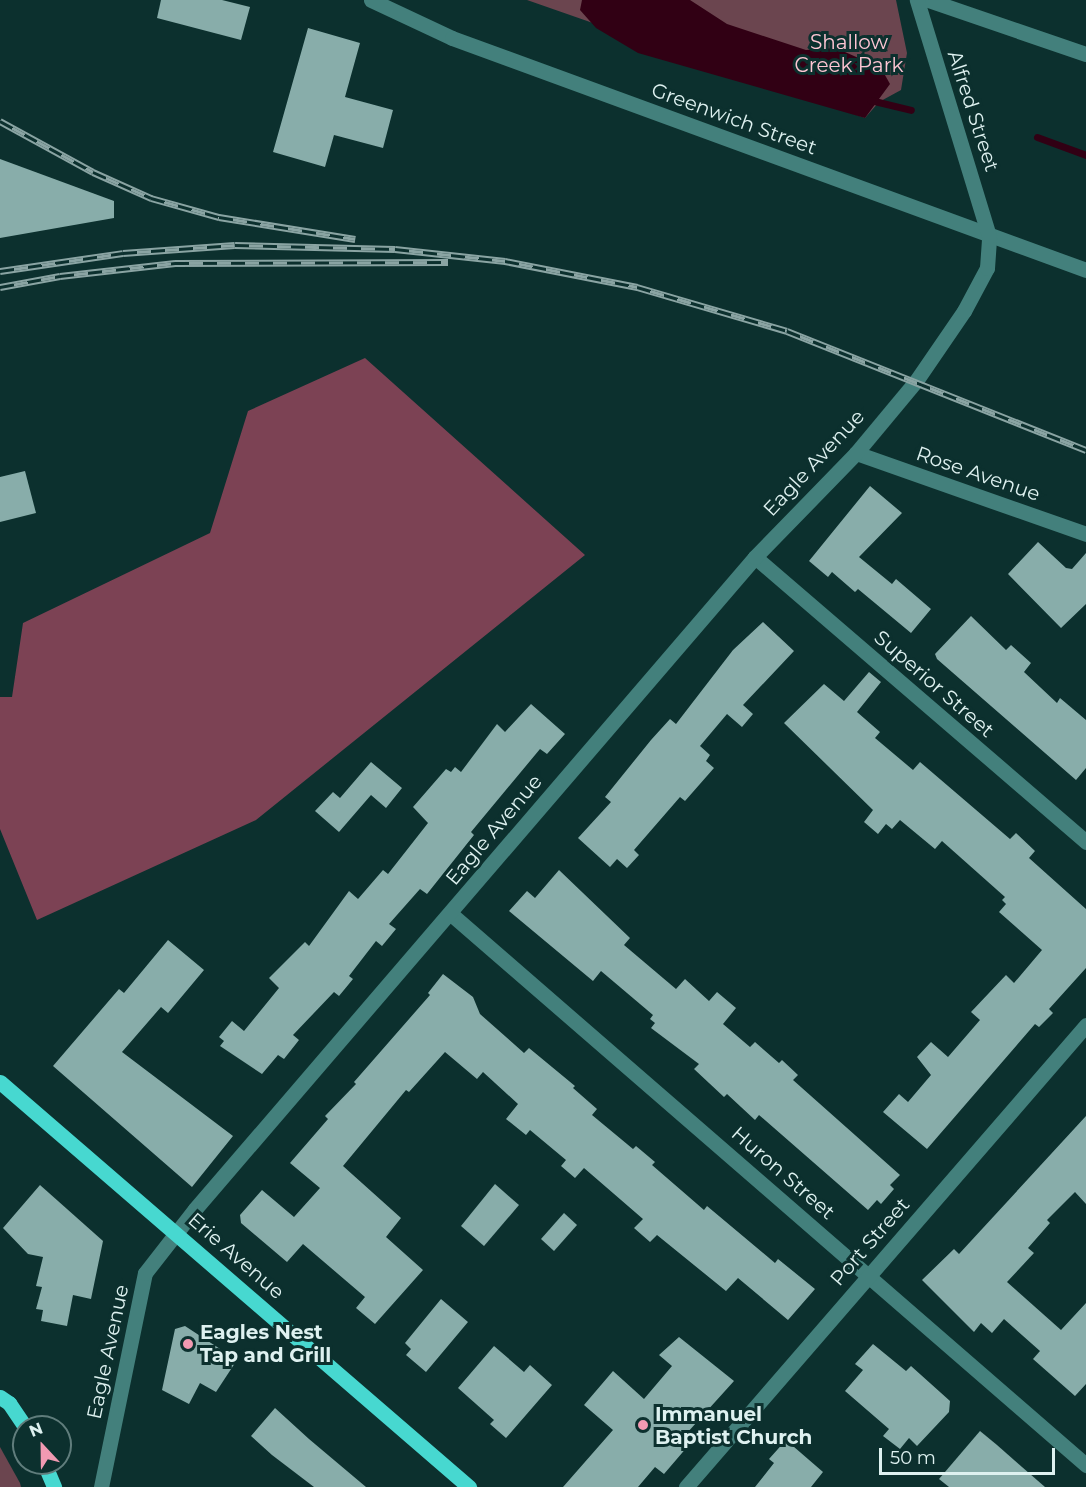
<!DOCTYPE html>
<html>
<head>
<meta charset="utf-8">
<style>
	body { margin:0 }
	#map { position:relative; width:1086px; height:1487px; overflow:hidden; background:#0c302e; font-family:Montserrat,sans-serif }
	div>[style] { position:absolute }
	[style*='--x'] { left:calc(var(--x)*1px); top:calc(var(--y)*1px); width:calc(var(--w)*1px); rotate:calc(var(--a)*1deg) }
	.green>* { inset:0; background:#6b454f }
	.forest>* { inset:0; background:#7c4254 }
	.water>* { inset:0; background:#310014 }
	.stream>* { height:7px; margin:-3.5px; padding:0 3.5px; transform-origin:3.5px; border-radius:3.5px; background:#310014 }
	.building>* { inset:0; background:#88adaa }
	.minor>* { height:15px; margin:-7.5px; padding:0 7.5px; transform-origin:7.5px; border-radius:7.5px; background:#43807c }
	.major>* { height:15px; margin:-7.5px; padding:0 7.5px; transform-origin:7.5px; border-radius:7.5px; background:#47d8d0 }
	.rail>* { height:7px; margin-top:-3.5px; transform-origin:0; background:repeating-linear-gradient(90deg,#0c302e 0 14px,#8aa4a3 0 28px); box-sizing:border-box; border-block:2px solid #8aa4a3 }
	.dots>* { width:16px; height:16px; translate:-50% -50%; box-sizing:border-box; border:3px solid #0c302e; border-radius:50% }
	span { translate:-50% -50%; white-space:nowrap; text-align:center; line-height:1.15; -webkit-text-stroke:6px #0c302e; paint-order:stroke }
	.park-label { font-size:20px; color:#ffc6d4 }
	.street-label { font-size:20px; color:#def1f0 }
	.poi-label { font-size:20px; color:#def1f0; font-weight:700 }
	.left { translate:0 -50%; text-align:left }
	.north { position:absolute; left:12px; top:1415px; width:60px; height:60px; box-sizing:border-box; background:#0c302e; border:2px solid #607d7c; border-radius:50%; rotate:338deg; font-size:16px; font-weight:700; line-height:24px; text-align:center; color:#def1f0 }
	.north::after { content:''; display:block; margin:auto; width:21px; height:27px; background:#f19ab2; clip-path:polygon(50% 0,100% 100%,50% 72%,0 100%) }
	.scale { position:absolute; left:879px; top:1448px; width:176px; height:27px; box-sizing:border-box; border:3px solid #def1f0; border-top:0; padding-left:8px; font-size:18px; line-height:21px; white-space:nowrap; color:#def1f0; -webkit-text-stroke:4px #0c302e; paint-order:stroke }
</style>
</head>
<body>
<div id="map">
	<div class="green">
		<i style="clip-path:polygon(527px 0,896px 0,907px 53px,901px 90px,879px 102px,865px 118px)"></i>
		<i style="clip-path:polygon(0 1447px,20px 1483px,21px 1487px,0 1487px)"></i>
	</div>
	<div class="forest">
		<i style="clip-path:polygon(365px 358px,585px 555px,256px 820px,37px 920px,0 829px,0 697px,12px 697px,23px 623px,210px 533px,248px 411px)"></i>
	</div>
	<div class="water">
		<i style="clip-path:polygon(582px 0,690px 0,727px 24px,806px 50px,836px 48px,881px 68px,890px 84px,865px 118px,638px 53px,596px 28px,580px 10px)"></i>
	</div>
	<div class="stream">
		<i style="--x:870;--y:100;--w:42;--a:13.7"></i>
		<i style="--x:1037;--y:137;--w:52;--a:20.2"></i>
	</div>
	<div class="building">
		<i style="clip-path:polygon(161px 0,222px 0,250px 7px,241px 40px,157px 18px)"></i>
		<i style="clip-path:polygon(308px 28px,360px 43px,345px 97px,393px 110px,383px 148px,334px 135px,325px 167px,273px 152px)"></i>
		<i style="clip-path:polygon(0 159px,114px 201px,114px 218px,0 238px)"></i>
		<i style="clip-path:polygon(25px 471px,36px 513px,0 522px,0 477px)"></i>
		<i style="clip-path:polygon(870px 486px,902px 513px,859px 557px,892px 584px,896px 579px,931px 609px,911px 633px,858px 589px,855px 592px,832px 572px,828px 577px,809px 561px)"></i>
		<i style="clip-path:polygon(1038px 542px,1066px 568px,1072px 569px,1086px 553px,1086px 604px,1061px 628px,1008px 574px)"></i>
		<i style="clip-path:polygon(971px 616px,1006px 650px,1011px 645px,1031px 663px,1024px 672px,1057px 703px,1060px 698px,1086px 720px,1086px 768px,1076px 780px,937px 659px,935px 654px)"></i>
		<i style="clip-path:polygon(763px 622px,794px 651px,743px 705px,753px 714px,742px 727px,727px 714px,700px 746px,710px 755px,706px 761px,714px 768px,685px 801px,680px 797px,634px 850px,639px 855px,627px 868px,617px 859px,610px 867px,578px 838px,611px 802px,605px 797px,651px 740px,670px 719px,676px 724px,733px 650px)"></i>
		<i style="clip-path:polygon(869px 672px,881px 682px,857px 712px,880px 732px,875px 738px,913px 770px,920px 762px,1010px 839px,1016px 833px,1035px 851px,1029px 858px,1086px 909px,1086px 968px,1049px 1009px,1053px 1013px,1039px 1027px,1035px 1024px,927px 1149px,883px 1112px,899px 1094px,908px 1102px,931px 1075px,917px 1057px,931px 1042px,948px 1057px,980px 1020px,971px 1012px,1006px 975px,1014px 983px,1042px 950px,999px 912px,1006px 904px,1002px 900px,1005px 897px,942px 841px,935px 849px,900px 820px,892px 829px,886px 824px,878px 834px,864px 822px,873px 810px,784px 723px,824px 684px,844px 701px)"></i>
		<i style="clip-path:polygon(531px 704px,565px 734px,547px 754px,540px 749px,471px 832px,474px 835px,427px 894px,420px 889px,389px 924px,396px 929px,382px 946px,376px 941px,349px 976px,353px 979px,339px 996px,334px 992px,293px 1035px,299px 1040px,284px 1059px,278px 1055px,262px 1074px,220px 1046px,224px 1041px,219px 1037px,232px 1021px,244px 1031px,279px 988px,269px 978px,305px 942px,309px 946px,349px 891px,358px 899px,383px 870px,388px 874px,428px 823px,413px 807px,446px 769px,451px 772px,455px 767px,461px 772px,497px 724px,505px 732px)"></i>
		<i style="clip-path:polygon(371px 762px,402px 788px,386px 808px,371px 795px,339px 832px,315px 811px,333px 792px,340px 798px)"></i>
		<i style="clip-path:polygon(559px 870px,630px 938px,624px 945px,676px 989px,685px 979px,709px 1001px,717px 992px,736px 1008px,723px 1024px,750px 1047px,755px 1042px,779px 1063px,782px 1060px,798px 1075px,793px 1080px,900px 1175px,890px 1185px,894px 1189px,881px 1204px,877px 1200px,868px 1210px,759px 1115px,755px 1120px,727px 1094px,724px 1097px,694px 1069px,699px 1064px,651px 1028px,655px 1023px,650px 1019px,653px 1015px,601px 971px,593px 981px,509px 911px,527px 891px,535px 898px)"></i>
		<i style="clip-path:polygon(168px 940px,204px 970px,168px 1013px,161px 1007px,122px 1052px,233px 1136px,192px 1187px,53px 1066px,119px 989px,124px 993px)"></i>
		<i style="clip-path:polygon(443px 974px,473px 997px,480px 1014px,524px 1053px,529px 1048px,575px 1086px,573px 1088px,597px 1109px,592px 1115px,633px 1149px,636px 1146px,655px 1162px,652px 1165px,704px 1210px,707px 1206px,775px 1263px,778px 1259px,815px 1289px,788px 1320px,738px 1278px,726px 1291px,657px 1235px,650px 1242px,634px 1228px,643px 1219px,584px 1168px,575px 1178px,561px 1166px,566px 1160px,530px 1130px,526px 1135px,506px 1119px,518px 1104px,483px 1072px,477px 1079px,445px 1052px,409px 1092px,406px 1090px,343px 1166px,401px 1218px,386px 1237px,423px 1270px,375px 1324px,356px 1308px,365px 1297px,303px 1244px,287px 1262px,241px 1223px,240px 1215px,262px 1190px,294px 1217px,320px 1188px,290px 1163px,328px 1119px,325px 1116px,356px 1084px,354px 1082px,430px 995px,428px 993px)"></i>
		<i style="clip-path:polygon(1086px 1116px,1086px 1204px,1075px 1192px,1047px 1220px,1050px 1223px,1028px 1248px,1034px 1253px,1007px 1282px,1061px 1330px,1086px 1303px,1086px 1384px,1075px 1396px,1033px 1359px,1040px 1351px,1004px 1319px,992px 1333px,981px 1323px,974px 1332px,922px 1280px,954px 1249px,959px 1254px)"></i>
		<i style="clip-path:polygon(495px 1184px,519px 1205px,484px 1246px,461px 1226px)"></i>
		<i style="clip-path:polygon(40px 1185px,103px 1241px,91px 1299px,73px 1295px,67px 1326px,41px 1321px,43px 1310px,36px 1309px,42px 1287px,36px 1286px,43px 1257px,28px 1254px,3px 1228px)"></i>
		<i style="clip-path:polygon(564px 1213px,577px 1225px,554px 1251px,541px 1239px)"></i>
		<i style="clip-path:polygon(441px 1299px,468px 1322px,426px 1372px,406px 1355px,411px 1349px,405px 1343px)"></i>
		<i style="clip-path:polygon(185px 1326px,237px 1360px,216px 1392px,200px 1383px,189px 1404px,162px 1390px,175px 1329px)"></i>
		<i style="clip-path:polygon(679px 1337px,734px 1381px,687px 1433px,694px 1439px,664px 1474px,655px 1467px,638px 1487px,563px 1487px,613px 1430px,584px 1405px,613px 1371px,644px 1399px,672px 1366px,659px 1355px)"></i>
		<i style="clip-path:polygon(873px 1344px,906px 1371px,911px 1366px,950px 1401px,949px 1412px,917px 1446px,909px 1438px,900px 1449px,883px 1436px,889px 1429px,845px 1391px,863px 1370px,855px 1364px)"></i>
		<i style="clip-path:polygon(494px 1346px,524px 1372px,530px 1365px,552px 1385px,506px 1438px,490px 1424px,494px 1420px,458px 1388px)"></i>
		<i style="clip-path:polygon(275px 1408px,309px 1439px,366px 1487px,314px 1487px,272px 1455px,251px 1436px)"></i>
		<i style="clip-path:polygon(980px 1431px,997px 1445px,1045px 1487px,949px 1487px,939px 1479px)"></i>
		<i style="clip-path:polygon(786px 1440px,823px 1472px,811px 1487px,755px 1487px,774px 1463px,769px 1459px)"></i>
	</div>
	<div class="minor">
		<i style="--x:371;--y:0;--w:89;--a:25.1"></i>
		<i style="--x:452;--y:38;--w:675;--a:20.1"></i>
		<i style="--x:928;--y:0;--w:167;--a:18.9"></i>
		<i style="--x:856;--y:453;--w:244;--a:19.4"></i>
		<i style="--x:755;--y:557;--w:437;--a:40.7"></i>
		<i style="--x:451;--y:914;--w:841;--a:40.95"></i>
		<i style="--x:101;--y:1487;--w:218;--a:-78.4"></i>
		<i style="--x:145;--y:1273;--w:81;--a:-52"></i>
		<i style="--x:195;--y:1209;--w:859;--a:-49.34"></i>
		<i style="--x:755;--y:557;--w:145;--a:-45.8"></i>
		<i style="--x:856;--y:453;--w:94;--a:-50.2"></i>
		<i style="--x:916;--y:381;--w:85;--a:-55.6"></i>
		<i style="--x:964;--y:311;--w:49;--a:-61.9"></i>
		<i style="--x:987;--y:268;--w:32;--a:-86"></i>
		<i style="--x:989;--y:236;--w:247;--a:-107"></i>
		<i style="--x:686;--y:1487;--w:611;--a:-49.11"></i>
	</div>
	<div class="major">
		<i style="--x:0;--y:1082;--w:620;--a:40.81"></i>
		<i style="--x:0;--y:1397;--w:11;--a:34"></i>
		<i style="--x:9;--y:1403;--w:29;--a:56"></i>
		<i style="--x:44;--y:1463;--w:26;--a:67"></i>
	</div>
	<div class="rail">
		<i style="--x:0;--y:121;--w:106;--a:28.7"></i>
		<i style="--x:93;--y:172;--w:64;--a:24.1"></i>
		<i style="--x:151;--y:198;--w:71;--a:15.6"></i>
		<i style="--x:219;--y:217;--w:138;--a:9.2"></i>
		<i style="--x:0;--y:271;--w:124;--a:-8.3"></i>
		<i style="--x:123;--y:253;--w:112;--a:-4.1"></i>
		<i style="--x:235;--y:245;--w:160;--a:1.4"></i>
		<i style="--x:395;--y:249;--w:111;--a:6.2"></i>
		<i style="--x:505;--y:261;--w:135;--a:11.1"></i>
		<i style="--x:637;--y:287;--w:156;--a:16.3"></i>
		<i style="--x:787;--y:331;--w:322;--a:21.7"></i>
		<i style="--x:0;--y:287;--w:61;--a:-10.4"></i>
		<i style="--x:60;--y:276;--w:116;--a:-6.4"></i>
		<i style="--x:175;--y:263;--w:273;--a:-0.2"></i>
	</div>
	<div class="dots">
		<i style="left:188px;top:1344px;background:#f19ab2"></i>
		<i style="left:643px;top:1425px;background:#f19ab2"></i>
	</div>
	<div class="park-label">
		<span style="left:849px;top:54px">Shallow<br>Creek Park</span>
	</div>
	<div class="street-label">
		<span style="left:973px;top:111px;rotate:72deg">Alfred Street</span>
		<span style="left:734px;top:119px;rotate:20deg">Greenwich Street</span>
		<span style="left:814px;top:463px;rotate:-47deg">Eagle Avenue</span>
		<span style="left:978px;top:474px;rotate:19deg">Rose Avenue</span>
		<span style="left:934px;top:684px;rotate:41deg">Superior Street</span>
		<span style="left:494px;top:830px;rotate:-50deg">Eagle Avenue</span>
		<span style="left:783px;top:1173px;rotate:41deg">Huron Street</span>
		<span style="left:870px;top:1242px;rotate:-49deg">Port Street</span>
		<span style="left:236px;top:1256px;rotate:41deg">Erie Avenue</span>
		<span style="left:108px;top:1352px;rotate:-78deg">Eagle Avenue</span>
	</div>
	<div class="poi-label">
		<span class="left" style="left:200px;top:1344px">Eagles Nest<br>Tap and Grill</span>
		<span class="left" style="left:655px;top:1426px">Immanuel<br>Baptist Church</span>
	</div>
	<div class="north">N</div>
	<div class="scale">50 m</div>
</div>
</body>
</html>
